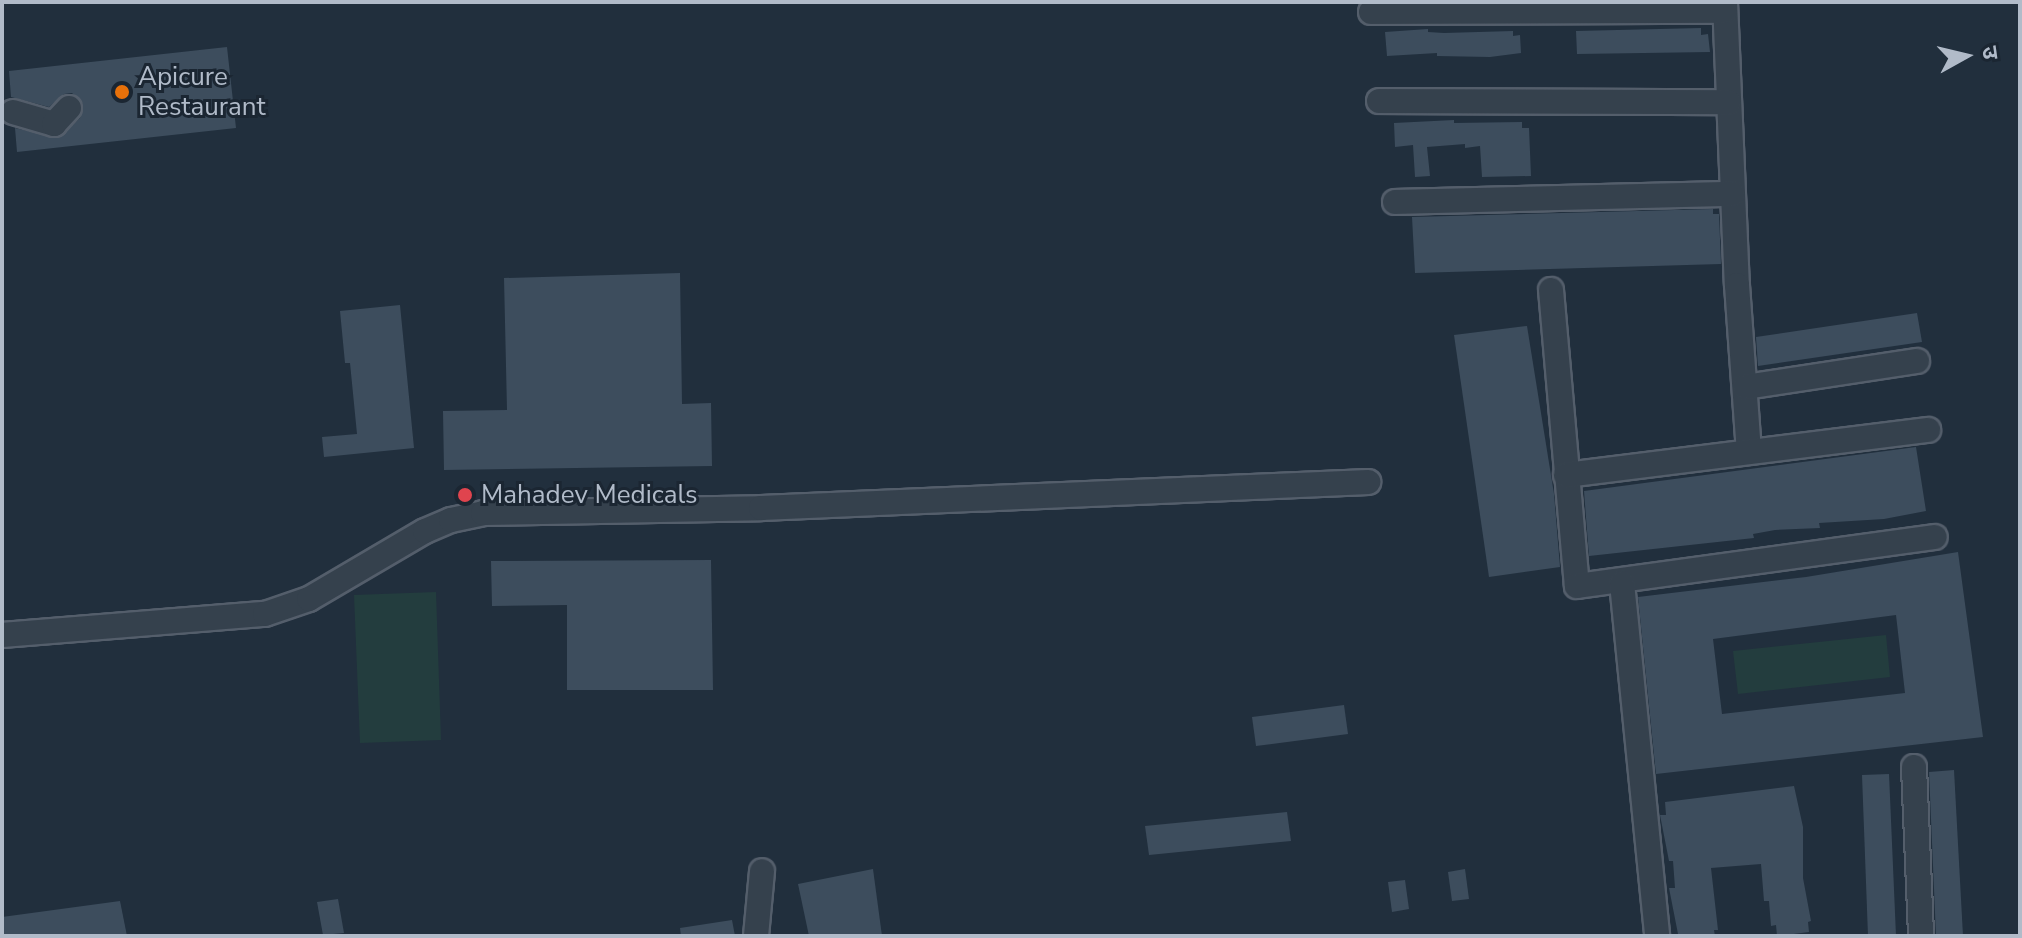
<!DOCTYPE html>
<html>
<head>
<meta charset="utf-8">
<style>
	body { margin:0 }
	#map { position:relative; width:2022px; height:938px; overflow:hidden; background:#212f3d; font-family:"Nunito Sans","Noto Sans Devanagari",sans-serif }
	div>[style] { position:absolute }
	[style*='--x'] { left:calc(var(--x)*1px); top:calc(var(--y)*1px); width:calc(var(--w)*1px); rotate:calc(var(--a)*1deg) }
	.green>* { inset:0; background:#233d3e }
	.building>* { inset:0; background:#3d4d5d }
	.roads { filter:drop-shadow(2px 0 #545e6b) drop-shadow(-2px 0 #545e6b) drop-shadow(0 2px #545e6b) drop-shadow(0 -2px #545e6b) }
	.minor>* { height:24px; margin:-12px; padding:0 12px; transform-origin:12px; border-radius:12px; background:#35414d }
	.dots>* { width:22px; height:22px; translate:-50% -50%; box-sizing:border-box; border:4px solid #1b2632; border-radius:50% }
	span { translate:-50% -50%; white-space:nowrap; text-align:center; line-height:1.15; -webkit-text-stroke:6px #1b2632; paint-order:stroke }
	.poi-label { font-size:26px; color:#b1bbc9 }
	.left { translate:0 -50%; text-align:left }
	.frame { position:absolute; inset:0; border:4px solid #b1bbc9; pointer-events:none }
	.north { position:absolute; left:1926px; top:16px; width:80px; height:80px; -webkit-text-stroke:6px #1b2632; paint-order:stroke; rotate:82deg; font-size:22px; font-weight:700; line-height:32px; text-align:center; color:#b1bbc9 }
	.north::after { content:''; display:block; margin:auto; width:28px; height:36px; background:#b1bbc9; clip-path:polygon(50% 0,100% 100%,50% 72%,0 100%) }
</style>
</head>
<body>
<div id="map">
	<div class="green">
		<i style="clip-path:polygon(436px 592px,441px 740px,360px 743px,354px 595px)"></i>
		<i style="clip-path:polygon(1886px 635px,1890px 677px,1738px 694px,1733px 651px)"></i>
	</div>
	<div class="building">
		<i style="clip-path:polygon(1701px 28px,1701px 35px,1708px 34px,1710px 52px,1577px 54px,1576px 31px)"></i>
		<i style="clip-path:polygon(1428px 29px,1428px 32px,1444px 33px,1513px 31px,1513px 36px,1520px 35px,1521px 53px,1490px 57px,1437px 56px,1437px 53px,1387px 56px,1385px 32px)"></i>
		<i style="clip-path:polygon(227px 47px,236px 128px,17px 152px,15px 128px,59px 138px,80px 118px,83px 104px,72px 93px,64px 94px,49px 107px,11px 97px,9px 71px)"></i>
		<i style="clip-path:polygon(1454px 120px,1454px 123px,1522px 122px,1522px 128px,1529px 128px,1531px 176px,1482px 177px,1480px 146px,1465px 148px,1465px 144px,1427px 147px,1430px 176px,1415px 177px,1413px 145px,1395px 147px,1394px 123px)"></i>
		<i style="clip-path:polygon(1713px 209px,1713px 214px,1719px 214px,1721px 264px,1415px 273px,1412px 217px)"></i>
		<i style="clip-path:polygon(680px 273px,682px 404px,711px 403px,712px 466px,444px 470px,443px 411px,507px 410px,504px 278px)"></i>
		<i style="clip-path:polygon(400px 305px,414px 448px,324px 457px,322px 437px,357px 434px,350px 363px,345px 363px,340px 311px)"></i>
		<i style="clip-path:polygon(1917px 313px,1922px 342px,1758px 366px,1756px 337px)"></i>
		<i style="clip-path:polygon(1527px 326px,1554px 494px,1560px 567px,1489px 577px,1454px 335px)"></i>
		<i style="clip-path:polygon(1916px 447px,1926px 511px,1884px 519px,1819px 523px,1820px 528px,1775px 530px,1753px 534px,1754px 538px,1589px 556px,1584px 491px)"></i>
		<i style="clip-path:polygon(evenodd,1958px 552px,1983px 737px,1656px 774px,1638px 597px,1806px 577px,1958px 552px,1896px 615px,1905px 693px,1722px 714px,1713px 639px,1896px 615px)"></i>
		<i style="clip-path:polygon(711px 560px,713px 690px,567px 690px,567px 605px,492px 606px,491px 561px)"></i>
		<i style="clip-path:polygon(1344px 705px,1348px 734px,1256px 746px,1252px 717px)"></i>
		<i style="clip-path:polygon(1954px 770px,1963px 936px,1936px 936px,1929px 772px)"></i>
		<i style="clip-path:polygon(1889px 774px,1896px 936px,1868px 936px,1862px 775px)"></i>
		<i style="clip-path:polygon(1794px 786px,1803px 827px,1803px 878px,1811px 921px,1808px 922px,1809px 932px,1777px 936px,1776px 925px,1771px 926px,1769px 901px,1764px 901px,1761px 864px,1711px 868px,1718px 930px,1714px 930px,1715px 936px,1678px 934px,1669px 888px,1675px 888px,1673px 861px,1669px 861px,1660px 815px,1666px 815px,1665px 802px)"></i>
		<i style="clip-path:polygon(1287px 812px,1291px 841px,1149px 855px,1145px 826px)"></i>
		<i style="clip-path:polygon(873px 869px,882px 936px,809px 936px,798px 884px)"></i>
		<i style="clip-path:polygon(1465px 869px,1469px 899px,1452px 901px,1448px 872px)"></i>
		<i style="clip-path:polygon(1405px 880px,1409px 909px,1392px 912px,1388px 882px)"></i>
		<i style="clip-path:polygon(338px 899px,344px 933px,323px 935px,317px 902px)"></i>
		<i style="clip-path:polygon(120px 901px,127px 936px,2px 936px,2px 917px)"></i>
		<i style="clip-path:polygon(732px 920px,735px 936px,681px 936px,680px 928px)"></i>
	</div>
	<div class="roads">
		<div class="minor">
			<i style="--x:1725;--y:2;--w:283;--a:87.6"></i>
			<i style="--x:1737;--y:285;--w:167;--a:85.9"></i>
			<i style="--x:1371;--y:12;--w:354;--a:-0.2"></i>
			<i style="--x:1379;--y:101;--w:350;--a:0.2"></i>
			<i style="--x:13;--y:112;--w:43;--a:16.3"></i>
			<i style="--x:54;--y:124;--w:22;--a:-47"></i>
			<i style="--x:1395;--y:202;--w:338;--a:-1.4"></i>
			<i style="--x:1551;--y:290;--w:297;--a:85"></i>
			<i style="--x:1577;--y:586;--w:361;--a:-7.8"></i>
			<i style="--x:1745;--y:387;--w:174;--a:-8.6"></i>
			<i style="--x:1566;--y:475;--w:365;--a:-7.1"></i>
			<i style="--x:1622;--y:583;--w:355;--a:84.3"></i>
			<i style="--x:2;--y:635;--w:264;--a:-4.6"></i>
			<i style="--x:265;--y:614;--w:46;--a:-18.8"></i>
			<i style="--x:309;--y:599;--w:134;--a:-30.4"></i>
			<i style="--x:425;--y:531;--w:28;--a:-23"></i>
			<i style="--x:451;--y:520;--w:33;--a:-12"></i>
			<i style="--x:483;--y:513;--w:278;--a:-1"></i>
			<i style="--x:761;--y:508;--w:608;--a:-2.45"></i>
			<i style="--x:1914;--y:767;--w:169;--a:87.6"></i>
			<i style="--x:756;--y:936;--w:65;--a:-84.7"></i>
		</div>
	</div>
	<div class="dots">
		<i style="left:122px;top:92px;background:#e8710a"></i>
		<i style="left:465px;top:495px;background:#e0444e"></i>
	</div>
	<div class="poi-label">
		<span class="left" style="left:138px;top:92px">Apicure<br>Restaurant</span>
		<span class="left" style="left:481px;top:495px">Mahadev Medicals</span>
	</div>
	<div class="frame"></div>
	<div class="north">उ</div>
</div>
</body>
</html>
